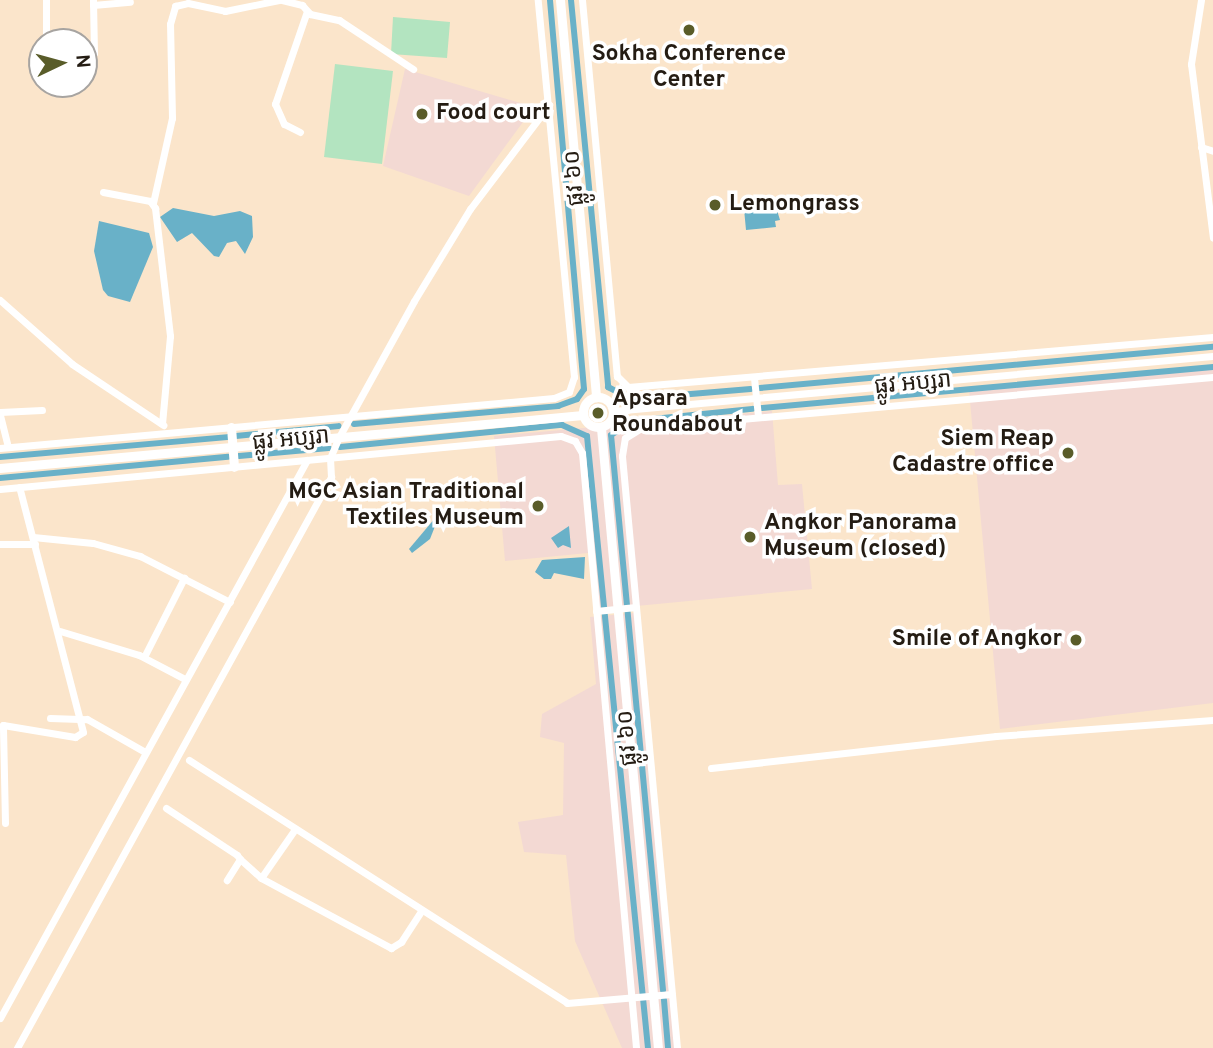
<!DOCTYPE html>
<html>
<head>
<meta charset="utf-8">
<style>
	body { margin:0 }
	#map { position:relative; width:1213px; height:1048px; overflow:hidden; background:#fbe5cb; font-family:Overpass,"Noto Sans Khmer",sans-serif }
	div>[style] { position:absolute }
	[style*='--x'] { left:calc(var(--x)*1px); top:calc(var(--y)*1px); width:calc(var(--w)*1px); rotate:calc(var(--a)*1deg) }
	.commercial>* { inset:0; background:#f3d9d3 }
	.green>* { inset:0; background:#b3e4c0 }
	.water>* { inset:0; background:#69b1c8 }
	.canal>* { height:6px; margin:-3px; padding:0 3px; transform-origin:3px; border-radius:3px; background:#69b1c8 }
	.minor>* { height:7px; margin:-3.5px; padding:0 3.5px; transform-origin:3.5px; border-radius:3.5px; background:#fff }
	.major>* { height:9px; margin:-4.5px; padding:0 4.5px; transform-origin:4.5px; border-radius:4.5px; background:#fff }
	.major>.ring { margin:-4.5px; padding:0; box-sizing:content-box; background:none; border:9px solid #fff; border-radius:50% }
	.dots>* { width:19px; height:19px; translate:-50% -50%; box-sizing:border-box; border:4px solid #fff; border-radius:50% }
	span { translate:-50% -50%; white-space:nowrap; text-align:center; line-height:1.15; -webkit-text-stroke:7px #fff; paint-order:stroke }
	.poi-label { font-size:23px; color:#241c13; font-weight:700 }
	.left { translate:0 -50%; text-align:left }
	.right { translate:-100% -50%; text-align:right }
	.street-label { font-size:23px; color:#241c13 }
	.north { position:absolute; left:28px; top:28px; width:70px; height:70px; box-sizing:border-box; background:#fff; border:2px solid #a7a4a1; border-radius:50%; rotate:85deg; font-size:19px; font-weight:700; line-height:28px; text-align:center; color:#241c13 }
	.north::after { content:''; display:block; margin:auto; width:24px; height:32px; background:#595c29; clip-path:polygon(50% 0,100% 100%,50% 72%,0 100%) }
</style>
</head>
<body>
<div id="map">
	<div class="commercial">
		<i style="clip-path:polygon(405px 69px,534px 107px,469px 196px,383px 166px)"></i>
		<i style="clip-path:polygon(1213px 369px,1213px 703px,1000px 729px,969px 390px)"></i>
		<i style="clip-path:polygon(772px 411px,778px 485px,802px 484px,812px 589px,595px 610px,588px 553px,505px 561px,494px 436px)"></i>
		<i style="clip-path:polygon(635px 613px,675px 1048px,622px 1048px,575px 941px,566px 855px,524px 852px,518px 822px,563px 815px,564px 743px,540px 737px,542px 714px,596px 684px,590px 617px)"></i>
	</div>
	<div class="green">
		<i style="clip-path:polygon(393px 17px,450px 22px,447px 58px,391px 54px)"></i>
		<i style="clip-path:polygon(335px 64px,393px 71px,382px 164px,324px 157px)"></i>
	</div>
	<div class="water">
		<i style="clip-path:polygon(776px 207px,780px 220px,775px 221px,776px 227px,746px 230px,744px 209px)"></i>
		<i style="clip-path:polygon(173px 208px,214px 216px,240px 211px,252px 216px,253px 237px,245px 254px,236px 241px,227px 243px,219px 257px,214px 256px,192px 233px,177px 242px,160px 217px)"></i>
		<i style="clip-path:polygon(99px 221px,149px 233px,153px 247px,130px 302px,108px 296px,103px 290px,94px 251px)"></i>
		<i style="clip-path:polygon(441px 511px,430px 539px,412px 553px,409px 549px)"></i>
		<i style="clip-path:polygon(569px 526px,571px 548px,563px 545px,558px 548px,551px 538px)"></i>
		<i style="clip-path:polygon(585px 557px,584px 579px,554px 573px,551px 579px,544px 579px,535px 572px,542px 560px)"></i>
	</div>
	<div class="canal">
		<i style="--x:571;--y:0;--w:389;--a:84.5"></i>
		<i style="--x:608;--y:387;--w:26;--a:28"></i>
		<i style="--x:631;--y:399;--w:120;--a:-4.8"></i>
		<i style="--x:760;--y:388;--w:455;--a:-5.2"></i>
		<i style="--x:762;--y:408;--w:453;--a:-5.2"></i>
		<i style="--x:354;--y:424;--w:205;--a:-5"></i>
		<i style="--x:558;--y:406;--w:20;--a:-20"></i>
		<i style="--x:577;--y:399;--w:12;--a:-55"></i>
		<i style="--x:584;--y:389;--w:390;--a:-95"></i>
		<i style="--x:236;--y:436;--w:103;--a:-5.5"></i>
		<i style="--x:340;--y:447;--w:223;--a:-5.7"></i>
		<i style="--x:562;--y:425;--w:27;--a:24"></i>
		<i style="--x:587;--y:436;--w:615;--a:84.31"></i>
		<i style="--x:239;--y:456;--w:90;--a:-5.1"></i>
		<i style="--x:0;--y:457;--w:228;--a:-5"></i>
		<i style="--x:0;--y:478;--w:229;--a:-5.3"></i>
		<i style="--x:663;--y:990;--w:557;--a:-95.35"></i>
		<i style="--x:611;--y:435;--w:26;--a:-32"></i>
		<i style="--x:633;--y:421;--w:120;--a:-5.8"></i>
		<i style="--x:664;--y:1000;--w:48;--a:85.2"></i>
	</div>
	<div class="minor">
		<i style="--x:282;--y:0;--w:21;--a:14"></i>
		<i style="--x:302;--y:5;--w:12;--a:48"></i>
		<i style="--x:310;--y:14;--w:30;--a:12"></i>
		<i style="--x:339;--y:20;--w:89;--a:33.5"></i>
		<i style="--x:582;--y:0;--w:378;--a:84.7"></i>
		<i style="--x:617;--y:376;--w:16;--a:45"></i>
		<i style="--x:628;--y:387;--w:587;--a:-4.89"></i>
		<i style="--x:1201;--y:0;--w:65;--a:98.9"></i>
		<i style="--x:1191;--y:64;--w:175;--a:82.8"></i>
		<i style="--x:93;--y:5;--w:37;--a:-5"></i>
		<i style="--x:46;--y:42;--w:42;--a:-90"></i>
		<i style="--x:84;--y:58;--w:11;--a:-27"></i>
		<i style="--x:94;--y:53;--w:53;--a:-91.1"></i>
		<i style="--x:300;--y:132;--w:18;--a:-153"></i>
		<i style="--x:284;--y:124;--w:22;--a:-114"></i>
		<i style="--x:275;--y:104;--w:98;--a:-71"></i>
		<i style="--x:1201;--y:147;--w:13;--a:18"></i>
		<i style="--x:103;--y:192;--w:48;--a:10.8"></i>
		<i style="--x:150;--y:201;--w:9;--a:54"></i>
		<i style="--x:155;--y:208;--w:129;--a:83.3"></i>
		<i style="--x:170;--y:336;--w:88;--a:95.2"></i>
		<i style="--x:153;--y:203;--w:87;--a:-77.4"></i>
		<i style="--x:172;--y:118;--w:94;--a:-91.2"></i>
		<i style="--x:170;--y:24;--w:19;--a:-74"></i>
		<i style="--x:175;--y:6;--w:13;--a:-13"></i>
		<i style="--x:188;--y:3;--w:38;--a:12"></i>
		<i style="--x:225;--y:11;--w:55;--a:-11.5"></i>
		<i style="--x:0;--y:300;--w:96;--a:41.6"></i>
		<i style="--x:72;--y:364;--w:110;--a:33.8"></i>
		<i style="--x:754;--y:378;--w:39;--a:84"></i>
		<i style="--x:613;--y:411;--w:603;--a:-5.24"></i>
		<i style="--x:0;--y:412;--w:42;--a:-2.7"></i>
		<i style="--x:0;--y:415;--w:33;--a:76"></i>
		<i style="--x:0;--y:448;--w:556;--a:-5.16"></i>
		<i style="--x:554;--y:398;--w:16;--a:-22"></i>
		<i style="--x:569;--y:392;--w:16;--a:-72"></i>
		<i style="--x:574;--y:377;--w:379;--a:-95.5"></i>
		<i style="--x:0;--y:489;--w:563;--a:-5.4"></i>
		<i style="--x:561;--y:436;--w:15;--a:20"></i>
		<i style="--x:575;--y:441;--w:14;--a:60"></i>
		<i style="--x:582;--y:453;--w:597;--a:84.81"></i>
		<i style="--x:33;--y:537;--w:60;--a:5.7"></i>
		<i style="--x:93;--y:543;--w:49;--a:15.5"></i>
		<i style="--x:140;--y:556;--w:101;--a:27.1"></i>
		<i style="--x:0;--y:544;--w:35;--a:0"></i>
		<i style="--x:596;--y:611;--w:40;--a:-5.7"></i>
		<i style="--x:60;--y:631;--w:83;--a:16.9"></i>
		<i style="--x:139;--y:655;--w:52;--a:27.6"></i>
		<i style="--x:144;--y:657;--w:89;--a:-63.1"></i>
		<i style="--x:50;--y:718;--w:37;--a:2"></i>
		<i style="--x:87;--y:719;--w:67;--a:29.6"></i>
		<i style="--x:189;--y:760;--w:449;--a:32.7"></i>
		<i style="--x:567;--y:1003;--w:105;--a:-4.9"></i>
		<i style="--x:711;--y:768;--w:287;--a:-6.4"></i>
		<i style="--x:996;--y:736;--w:218;--a:-4.2"></i>
		<i style="--x:166;--y:808;--w:85;--a:33.5"></i>
		<i style="--x:237;--y:855;--w:5;--a:53"></i>
		<i style="--x:240;--y:859;--w:25;--a:122"></i>
		<i style="--x:5;--y:823;--w:98;--a:-91.2"></i>
		<i style="--x:3;--y:725;--w:73;--a:9.5"></i>
		<i style="--x:75;--y:737;--w:9;--a:-32"></i>
		<i style="--x:83;--y:732;--w:253;--a:-104.6"></i>
		<i style="--x:240;--y:859;--w:28;--a:42"></i>
		<i style="--x:261;--y:878;--w:148;--a:28.3"></i>
		<i style="--x:391;--y:948;--w:12;--a:-31"></i>
		<i style="--x:401;--y:942;--w:37;--a:-57"></i>
		<i style="--x:261;--y:878;--w:60;--a:-55.2"></i>
		<i style="--x:0;--y:1018;--w:637;--a:-61.18"></i>
		<i style="--x:17;--y:1048;--w:652;--a:-61.19"></i>
		<i style="--x:331;--y:477;--w:19;--a:-93"></i>
		<i style="--x:330;--y:458;--w:23;--a:-67"></i>
		<i style="--x:339;--y:437;--w:155;--a:-61.1"></i>
		<i style="--x:414;--y:301;--w:108;--a:-58.7"></i>
		<i style="--x:470;--y:209;--w:131;--a:-52.8"></i>
		<i style="--x:677;--y:1048;--w:595;--a:-95.31"></i>
		<i style="--x:622;--y:456;--w:18;--a:-81"></i>
		<i style="--x:625;--y:438;--w:19;--a:-32"></i>
		<i style="--x:641;--y:428;--w:574;--a:-5.1"></i>
	</div>
	<div class="major">
		<i style="--x:560;--y:0;--w:399;--a:84.8"></i>
		<i class="ring" style="left:583px;top:397px;width:21px;height:21px"></i>
		<i style="--x:231;--y:427;--w:40;--a:85.7"></i>
		<i style="--x:601;--y:428;--w:623;--a:84.75"></i>
		<i style="--x:0;--y:468;--w:585;--a:-5.19"></i>
	</div>
	<div class="dots">
		<i style="left:689px;top:30px;background:#595c29"></i>
		<i style="left:422px;top:114px;background:#595c29"></i>
		<i style="left:715px;top:205px;background:#595c29"></i>
		<i style="left:598px;top:413px;background:#595c29"></i>
		<i style="left:1068px;top:453px;background:#595c29"></i>
		<i style="left:538px;top:506px;background:#595c29"></i>
		<i style="left:750px;top:537px;background:#595c29"></i>
		<i style="left:1076px;top:640px;background:#595c29"></i>
	</div>
	<div class="poi-label">
		<span style="left:689px;top:68px">Sokha Conference<br>Center</span>
		<span class="left" style="left:436px;top:114px">Food court</span>
		<span class="left" style="left:729px;top:205px">Lemongrass</span>
		<span class="left" style="left:612px;top:413px">Apsara<br>Roundabout</span>
		<span class="right" style="left:1054px;top:453px">Siem Reap<br>Cadastre office</span>
		<span class="right" style="left:524px;top:506px">MGC Asian Traditional<br>Textiles Museum</span>
		<span class="left" style="left:764px;top:537px">Angkor Panorama<br>Museum (closed)</span>
		<span class="right" style="left:1062px;top:640px">Smile of Angkor</span>
	</div>
	<div class="street-label">
		<span style="left:576px;top:178px;rotate:-95deg">ផ្លូវ ៦០</span>
		<span style="left:913px;top:385px;rotate:-5deg">ផ្លូវ អប្សរា</span>
		<span style="left:291px;top:441px;rotate:-5deg">ផ្លូវ អប្សរា</span>
		<span style="left:629px;top:738px;rotate:-95deg">ផ្លូវ ៦០</span>
	</div>
	<div class="north">N</div>
</div>
</body>
</html>
